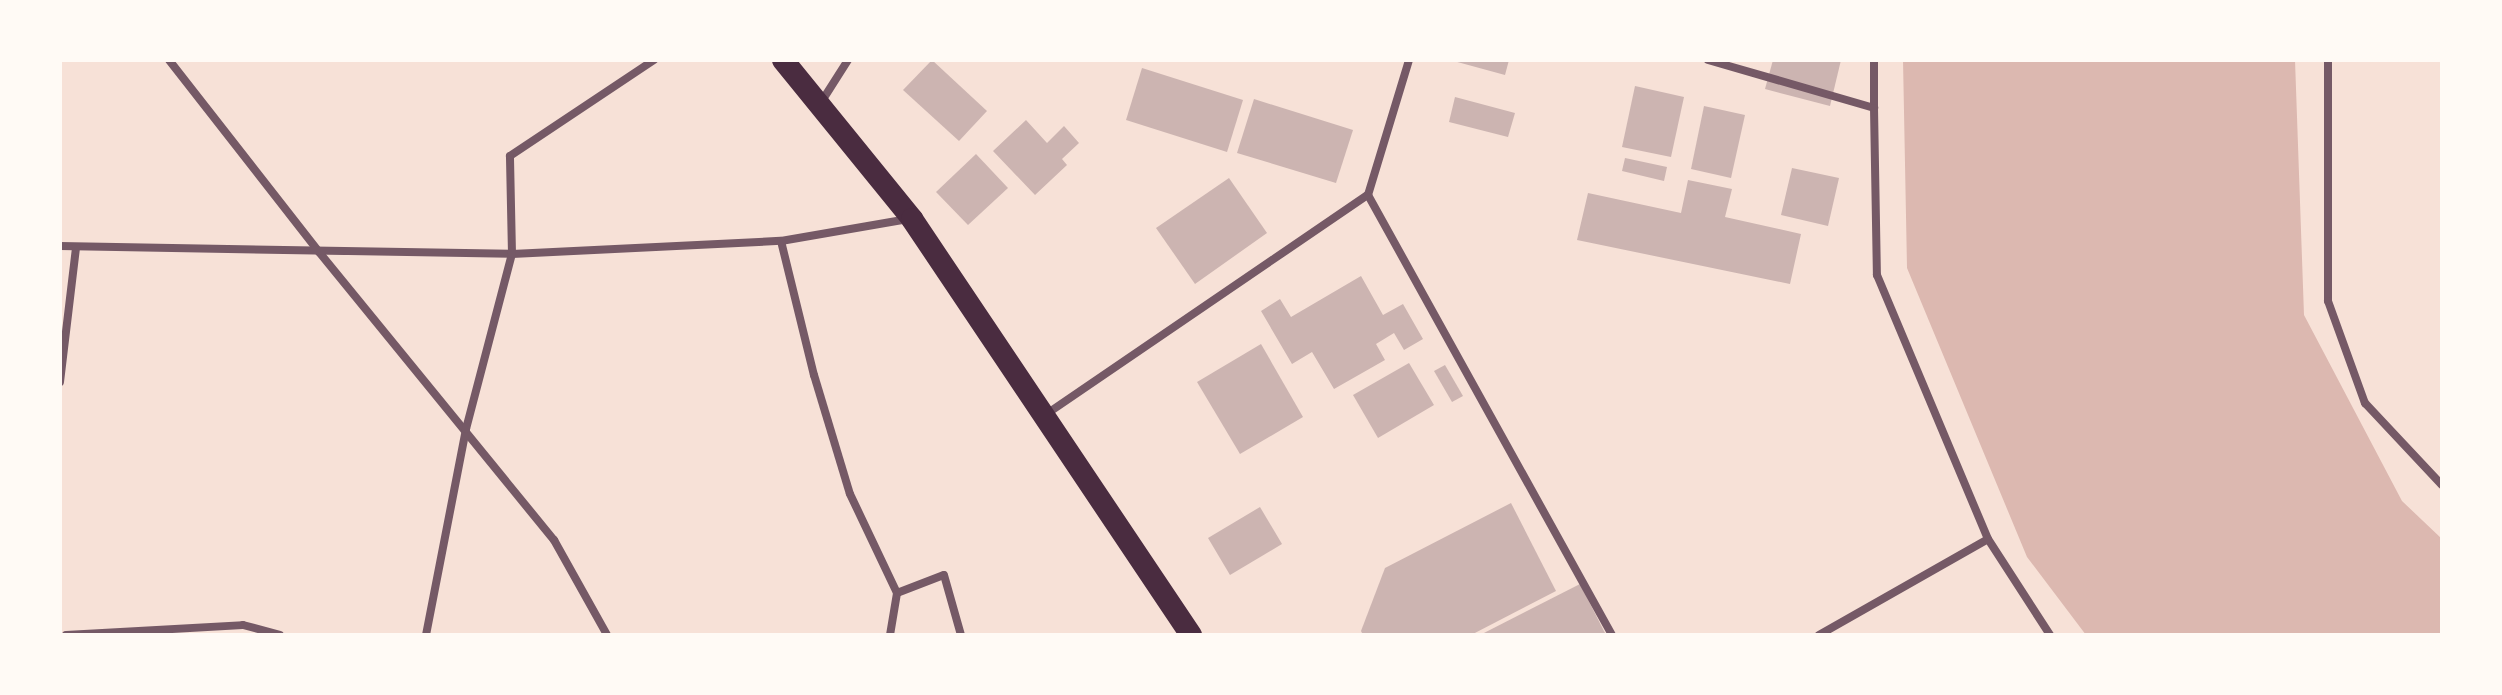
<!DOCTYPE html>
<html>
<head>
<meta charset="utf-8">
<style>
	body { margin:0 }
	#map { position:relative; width:2502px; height:695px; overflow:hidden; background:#f7e1d7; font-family:Manrope,sans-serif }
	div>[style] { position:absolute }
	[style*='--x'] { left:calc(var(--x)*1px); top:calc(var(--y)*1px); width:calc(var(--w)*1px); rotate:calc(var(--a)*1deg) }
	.water>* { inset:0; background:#dcb8b0 }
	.building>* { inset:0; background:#ccb4b1 }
	.minor>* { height:8px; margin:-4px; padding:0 4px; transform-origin:4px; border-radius:4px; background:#755966 }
	.trunk>* { height:22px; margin:-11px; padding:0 11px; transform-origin:11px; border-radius:11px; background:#4a2c40 }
	span { translate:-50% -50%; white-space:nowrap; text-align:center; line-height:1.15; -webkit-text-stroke:7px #fffaf5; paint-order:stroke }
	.frame { position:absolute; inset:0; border:62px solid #fffaf5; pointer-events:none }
</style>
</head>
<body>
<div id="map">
	<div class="water">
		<i style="clip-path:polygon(1903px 60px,2295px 60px,2304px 315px,2402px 501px,2442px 539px,2442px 635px,2086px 635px,2027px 557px,1907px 268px)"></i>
	</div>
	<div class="building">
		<i style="clip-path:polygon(932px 60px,987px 111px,959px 141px,903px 90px)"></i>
		<i style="clip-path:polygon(1450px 60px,1509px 60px,1505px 75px)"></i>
		<i style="clip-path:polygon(1773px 60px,1841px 60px,1830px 106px,1765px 89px)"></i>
		<i style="clip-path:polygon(1142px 68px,1243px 100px,1227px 152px,1126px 120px)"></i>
		<i style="clip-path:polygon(1635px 86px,1684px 97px,1671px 157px,1622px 147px)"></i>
		<i style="clip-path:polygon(1455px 97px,1515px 113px,1508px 137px,1449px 122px)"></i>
		<i style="clip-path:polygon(1254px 99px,1353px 130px,1336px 183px,1237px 153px)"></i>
		<i style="clip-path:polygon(1704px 106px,1745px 115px,1731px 178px,1691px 169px)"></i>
		<i style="clip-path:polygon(1026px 120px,1047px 143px,1064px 126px,1079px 143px,1062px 159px,1067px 165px,1035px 195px,993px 151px)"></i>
		<i style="clip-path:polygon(976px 154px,1008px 188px,968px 225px,936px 192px)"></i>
		<i style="clip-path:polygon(1625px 158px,1667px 167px,1664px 181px,1622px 171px)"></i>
		<i style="clip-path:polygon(1792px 168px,1839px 178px,1828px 226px,1781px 215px)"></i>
		<i style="clip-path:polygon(1229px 178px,1267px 233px,1195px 284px,1156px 228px)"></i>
		<i style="clip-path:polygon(1688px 180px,1732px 189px,1725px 217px,1801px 234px,1790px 284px,1577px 240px,1588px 193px,1681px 213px)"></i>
		<i style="clip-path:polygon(1361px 276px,1383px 315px,1403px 304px,1423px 339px,1404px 350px,1394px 333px,1376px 344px,1385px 360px,1334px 389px,1312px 352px,1292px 364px,1261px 311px,1280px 299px,1291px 317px)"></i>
		<i style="clip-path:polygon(1261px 344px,1303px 417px,1240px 454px,1197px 382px)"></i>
		<i style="clip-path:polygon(1409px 363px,1434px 405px,1378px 438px,1353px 395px)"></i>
		<i style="clip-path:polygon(1445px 365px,1463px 396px,1452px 402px,1434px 371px)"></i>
		<i style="clip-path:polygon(1511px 503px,1556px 591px,1471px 635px,1363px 635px,1361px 631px,1385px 568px)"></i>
		<i style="clip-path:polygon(1260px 507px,1282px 544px,1230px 575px,1208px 538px)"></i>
		<i style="clip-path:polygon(1580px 584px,1606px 635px,1480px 635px)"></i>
	</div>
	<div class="minor">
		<i style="--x:169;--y:60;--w:244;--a:52"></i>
		<i style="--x:319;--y:252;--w:372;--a:50.8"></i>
		<i style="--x:554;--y:540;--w:109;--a:60.8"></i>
		<i style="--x:1708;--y:60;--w:173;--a:16.1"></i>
		<i style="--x:1874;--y:108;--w:48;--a:-90"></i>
		<i style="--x:2328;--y:60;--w:241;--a:90"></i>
		<i style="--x:2328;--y:301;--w:109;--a:70.1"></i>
		<i style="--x:2365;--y:403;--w:112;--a:46.8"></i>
		<i style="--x:820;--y:104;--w:52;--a:-57.5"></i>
		<i style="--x:1874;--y:108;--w:167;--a:89"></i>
		<i style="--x:1877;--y:275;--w:286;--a:67.2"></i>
		<i style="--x:1988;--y:539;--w:114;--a:57.1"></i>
		<i style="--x:1368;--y:195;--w:503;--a:60.99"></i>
		<i style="--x:781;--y:241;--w:138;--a:76.2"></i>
		<i style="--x:814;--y:375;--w:124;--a:73.2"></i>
		<i style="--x:850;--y:494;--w:110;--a:64.6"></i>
		<i style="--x:897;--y:593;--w:50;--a:-21"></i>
		<i style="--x:944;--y:575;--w:62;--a:74.2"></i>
		<i style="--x:60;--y:246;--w:452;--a:1"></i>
		<i style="--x:512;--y:254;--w:269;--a:-2.8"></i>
		<i style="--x:781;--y:241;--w:129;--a:-9.8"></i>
		<i style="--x:60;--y:382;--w:136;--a:-83.2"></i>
		<i style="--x:1045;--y:415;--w:391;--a:-34.3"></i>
		<i style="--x:1368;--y:195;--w:141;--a:-73.1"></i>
		<i style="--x:66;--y:635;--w:177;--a:-3.2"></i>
		<i style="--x:243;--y:625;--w:38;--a:15"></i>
		<i style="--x:426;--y:635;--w:210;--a:-79"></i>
		<i style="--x:466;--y:429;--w:181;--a:-75.3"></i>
		<i style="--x:512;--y:254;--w:98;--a:-91.2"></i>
		<i style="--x:510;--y:156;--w:173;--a:-33.7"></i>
		<i style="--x:890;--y:635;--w:43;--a:-80.5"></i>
		<i style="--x:1819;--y:635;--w:194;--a:-29.6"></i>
	</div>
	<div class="trunk">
		<i style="--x:783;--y:60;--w:205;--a:50.9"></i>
		<i style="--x:912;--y:219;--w:501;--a:56.15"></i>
	</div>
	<div class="frame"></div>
</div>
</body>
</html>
